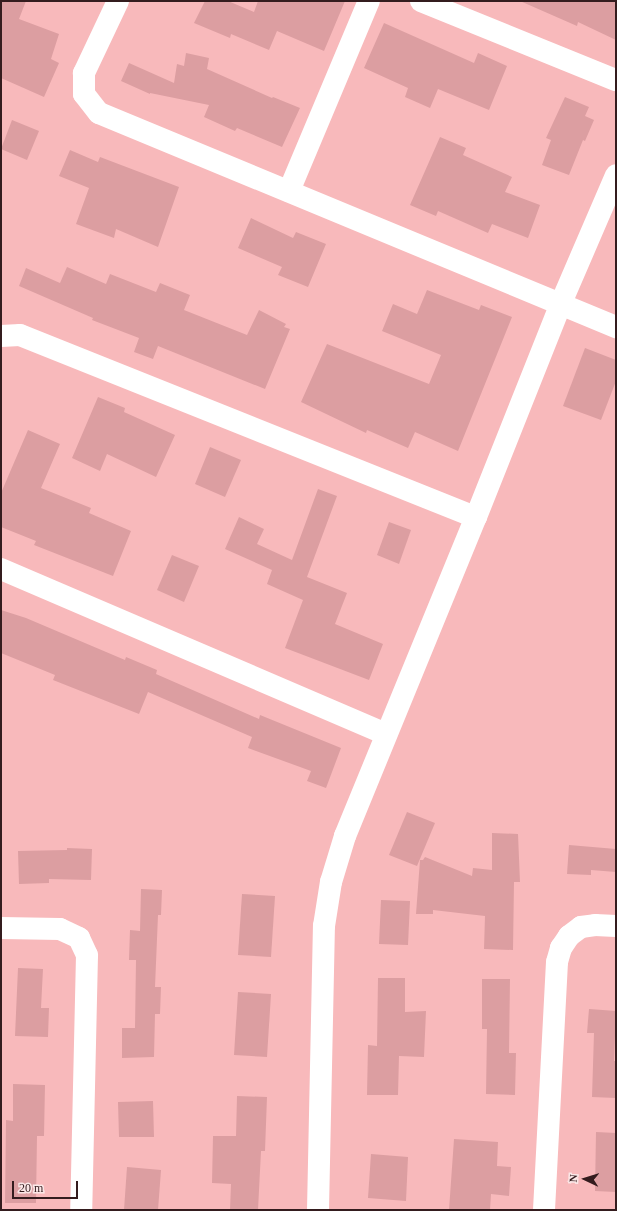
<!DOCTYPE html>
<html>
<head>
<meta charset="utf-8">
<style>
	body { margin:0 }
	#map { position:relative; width:617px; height:1211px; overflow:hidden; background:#f8b9bb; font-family:Georgia,serif }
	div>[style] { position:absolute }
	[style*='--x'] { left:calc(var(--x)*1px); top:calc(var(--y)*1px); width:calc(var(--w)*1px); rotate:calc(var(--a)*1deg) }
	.building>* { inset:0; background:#dc9ea1 }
	.minor>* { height:22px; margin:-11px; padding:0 11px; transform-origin:11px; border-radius:11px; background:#fff }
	span { translate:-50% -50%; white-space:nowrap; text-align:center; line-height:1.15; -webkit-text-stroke:3px #fbe7e7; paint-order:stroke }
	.frame { position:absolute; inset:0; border:2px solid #341c1e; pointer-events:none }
	.north { position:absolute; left:565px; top:1159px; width:40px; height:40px; -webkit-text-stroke:3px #fbe7e7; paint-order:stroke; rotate:274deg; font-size:11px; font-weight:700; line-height:16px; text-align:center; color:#341c1e }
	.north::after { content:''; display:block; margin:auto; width:14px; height:18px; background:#341c1e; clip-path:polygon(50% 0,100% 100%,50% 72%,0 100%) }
	.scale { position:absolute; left:12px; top:1181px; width:66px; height:18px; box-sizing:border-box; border:2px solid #341c1e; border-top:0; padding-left:5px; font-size:12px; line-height:14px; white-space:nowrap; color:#341c1e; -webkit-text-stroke:3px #fbe7e7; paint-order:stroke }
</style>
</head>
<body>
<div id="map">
	<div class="building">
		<i style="clip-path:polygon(1px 1px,26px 1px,19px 19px,59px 34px,51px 59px,59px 63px,44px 97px,1px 78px)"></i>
		<i style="clip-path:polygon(205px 1px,228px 1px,254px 12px,258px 1px,345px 1px,324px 51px,277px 31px,269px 50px,231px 34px,230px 38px,194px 23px)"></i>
		<i style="clip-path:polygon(520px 1px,616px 1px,616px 40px,578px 22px,577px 26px)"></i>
		<i style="clip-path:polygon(384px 23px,474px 63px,478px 53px,507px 66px,489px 110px,438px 89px,430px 108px,405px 97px,408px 88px,364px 68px)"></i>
		<i style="clip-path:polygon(186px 53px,209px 58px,207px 69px,272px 98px,273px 97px,300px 108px,282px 147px,237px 128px,235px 131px,204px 117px,209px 105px,150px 93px,150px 94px,121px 81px,129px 63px,174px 83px,177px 64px,184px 66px)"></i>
		<i style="clip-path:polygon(565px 97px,589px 107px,585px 116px,594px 120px,585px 141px,583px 140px,569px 175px,542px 165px,551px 140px,546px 138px)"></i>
		<i style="clip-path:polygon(12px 120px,39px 131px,27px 160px,1px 149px)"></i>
		<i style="clip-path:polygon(440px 137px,466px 148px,463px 155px,512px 177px,505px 192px,540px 205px,528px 238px,492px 224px,488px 233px,438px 211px,436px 216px,410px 205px)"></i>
		<i style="clip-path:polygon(70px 150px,98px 162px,100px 157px,179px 187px,158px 247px,116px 229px,114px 238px,76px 224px,89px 188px,59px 176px)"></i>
		<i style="clip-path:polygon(251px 218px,293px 238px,296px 232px,326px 244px,308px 287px,278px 275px,282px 267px,238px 248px)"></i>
		<i style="clip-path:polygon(67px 267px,106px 284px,110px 274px,156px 292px,160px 283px,190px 295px,184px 310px,247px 335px,259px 310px,286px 324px,284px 327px,290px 329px,265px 389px,158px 346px,153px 359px,134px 352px,139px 338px,92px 320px,93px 318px,19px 286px,26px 268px,60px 283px)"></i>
		<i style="clip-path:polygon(427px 290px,479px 310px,481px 305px,512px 317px,458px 451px,415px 432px,408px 448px,367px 430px,366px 433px,301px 402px,327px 344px,429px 384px,441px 355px,382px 331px,393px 304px,417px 314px)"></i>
		<i style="clip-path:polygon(585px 348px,616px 360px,616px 381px,601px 420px,563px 406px)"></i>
		<i style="clip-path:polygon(98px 397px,125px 408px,124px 412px,175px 435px,156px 477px,107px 454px,100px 471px,72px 458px)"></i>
		<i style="clip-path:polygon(28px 430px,60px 444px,41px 488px,91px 508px,89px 513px,131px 531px,113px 576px,34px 545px,36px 541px,1px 527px,1px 493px)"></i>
		<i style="clip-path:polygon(210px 447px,241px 460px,225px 497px,195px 484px)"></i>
		<i style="clip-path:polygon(318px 489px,337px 496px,307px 577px,347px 593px,335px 624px,383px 644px,369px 680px,285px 648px,303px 600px,267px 584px,272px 570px,225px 549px,239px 517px,264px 529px,257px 544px,292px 560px)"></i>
		<i style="clip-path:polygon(389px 522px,411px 530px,399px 564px,377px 555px)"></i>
		<i style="clip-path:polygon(172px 555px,199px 566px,184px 602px,157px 590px)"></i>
		<i style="clip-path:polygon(1px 610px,26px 618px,125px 660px,126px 657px,157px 670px,156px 674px,259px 719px,260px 715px,341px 748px,326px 788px,307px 781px,311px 771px,248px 748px,252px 737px,148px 692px,139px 714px,53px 680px,55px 675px,1px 653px)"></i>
		<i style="clip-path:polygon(407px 812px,435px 823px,417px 866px,389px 855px)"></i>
		<i style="clip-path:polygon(492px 833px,518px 834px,520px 882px,514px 882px,513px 950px,484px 949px,485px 916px,433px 910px,433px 914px,416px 914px,420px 860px,423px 860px,425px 857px,472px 876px,473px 868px,492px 870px)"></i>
		<i style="clip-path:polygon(569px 845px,616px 849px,616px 872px,591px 870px,591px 875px,567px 874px)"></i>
		<i style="clip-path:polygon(67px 848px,92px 849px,91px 880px,49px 879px,49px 883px,19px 884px,18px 851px,67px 850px)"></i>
		<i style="clip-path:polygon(141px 889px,162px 890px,161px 915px,158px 915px,155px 987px,161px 987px,160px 1014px,155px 1014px,154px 1057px,122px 1058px,122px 1028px,135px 1028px,136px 960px,129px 960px,130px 930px,140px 931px)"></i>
		<i style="clip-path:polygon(242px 894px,275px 896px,271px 957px,238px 955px)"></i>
		<i style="clip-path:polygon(381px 900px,410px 901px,408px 945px,379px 944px)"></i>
		<i style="clip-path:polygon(18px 968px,43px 969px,41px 1008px,49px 1008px,48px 1037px,15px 1036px)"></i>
		<i style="clip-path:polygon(378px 978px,405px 978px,405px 1012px,426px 1011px,424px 1057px,399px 1056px,398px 1095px,367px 1095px,368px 1045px,377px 1046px)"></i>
		<i style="clip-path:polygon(482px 979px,510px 979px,509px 1053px,516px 1053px,515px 1095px,486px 1094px,487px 1029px,482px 1029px)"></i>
		<i style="clip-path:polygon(238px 992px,271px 994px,267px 1057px,234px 1055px)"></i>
		<i style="clip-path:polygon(589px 1009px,616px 1011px,614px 1061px,616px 1061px,616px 1098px,592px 1097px,594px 1033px,587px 1033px)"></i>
		<i style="clip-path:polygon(13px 1084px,45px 1085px,44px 1136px,37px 1136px,36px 1203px,5px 1203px,6px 1120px,13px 1121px)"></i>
		<i style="clip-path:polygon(237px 1096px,267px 1097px,265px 1151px,261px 1151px,258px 1210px,230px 1210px,231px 1184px,212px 1183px,213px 1136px,236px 1136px)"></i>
		<i style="clip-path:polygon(153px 1101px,154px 1137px,119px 1137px,118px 1102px)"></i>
		<i style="clip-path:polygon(596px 1132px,616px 1133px,616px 1192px,595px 1191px)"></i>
		<i style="clip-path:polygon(454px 1139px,498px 1142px,497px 1166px,511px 1167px,509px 1196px,491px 1194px,490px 1210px,449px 1210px)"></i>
		<i style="clip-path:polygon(371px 1154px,408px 1157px,406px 1201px,368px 1198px)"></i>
		<i style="clip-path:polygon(127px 1167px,161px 1170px,158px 1210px,124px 1210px)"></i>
	</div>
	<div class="minor">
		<i style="--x:118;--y:1;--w:80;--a:115.3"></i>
		<i style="--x:84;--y:73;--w:21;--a:90"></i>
		<i style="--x:84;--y:94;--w:24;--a:52"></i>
		<i style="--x:99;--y:113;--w:560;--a:22.49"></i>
		<i style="--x:421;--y:1;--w:210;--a:22.1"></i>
		<i style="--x:289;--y:191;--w:206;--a:-67.2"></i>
		<i style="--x:1;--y:336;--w:19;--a:-3"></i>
		<i style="--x:20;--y:335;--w:491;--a:21.8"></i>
		<i style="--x:1;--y:569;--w:419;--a:23.2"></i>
		<i style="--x:1;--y:928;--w:59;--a:1"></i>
		<i style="--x:60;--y:929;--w:21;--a:25"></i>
		<i style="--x:79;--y:938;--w:19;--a:65"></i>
		<i style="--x:87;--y:955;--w:255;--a:91.3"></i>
		<i style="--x:318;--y:1210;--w:284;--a:-88.8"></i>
		<i style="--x:324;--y:926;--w:45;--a:-81"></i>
		<i style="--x:331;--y:882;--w:48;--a:-73.1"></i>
		<i style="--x:345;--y:836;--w:345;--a:-67.7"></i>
		<i style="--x:476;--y:517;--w:230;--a:-68.3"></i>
		<i style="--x:561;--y:303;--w:139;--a:-66.7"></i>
		<i style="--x:544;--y:1210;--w:248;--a:-87"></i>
		<i style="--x:557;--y:962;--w:15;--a:-74"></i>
		<i style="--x:561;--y:948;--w:14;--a:-56"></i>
		<i style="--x:569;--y:936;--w:15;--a:-37"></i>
		<i style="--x:581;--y:927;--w:14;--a:-8"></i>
		<i style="--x:595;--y:925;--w:21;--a:3"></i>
	</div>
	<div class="frame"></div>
	<div class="north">N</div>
	<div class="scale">20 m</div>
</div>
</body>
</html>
